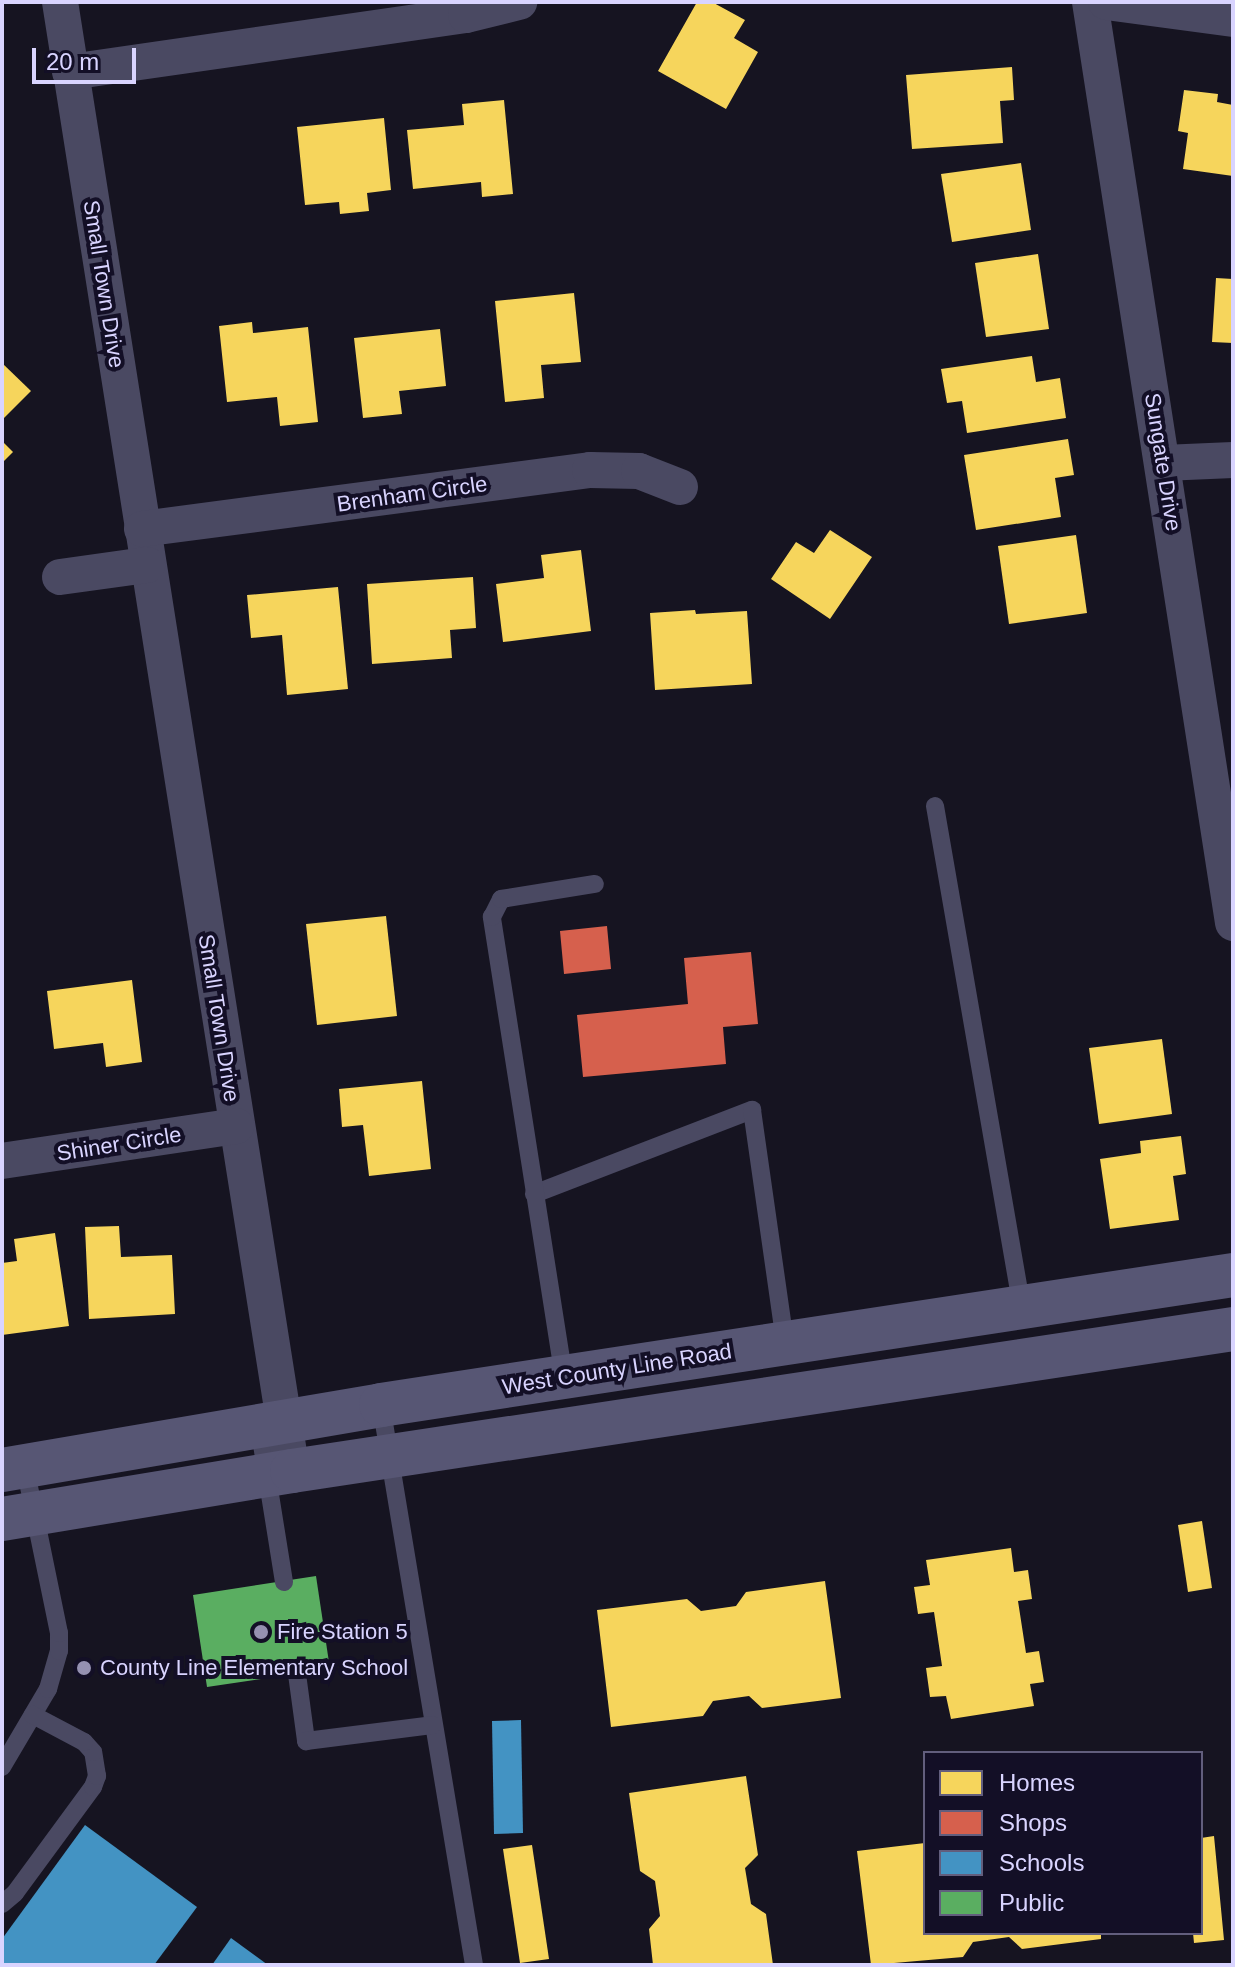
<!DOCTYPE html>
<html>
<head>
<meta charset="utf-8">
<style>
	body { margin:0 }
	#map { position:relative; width:1235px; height:1967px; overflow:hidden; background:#161421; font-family:Arial,sans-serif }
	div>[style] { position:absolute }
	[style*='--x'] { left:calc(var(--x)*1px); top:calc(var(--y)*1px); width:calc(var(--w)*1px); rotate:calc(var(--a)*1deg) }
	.homes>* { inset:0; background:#f6d55c }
	.shops>* { inset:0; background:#d6604d }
	.schools>* { inset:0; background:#4393c3 }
	.public>* { inset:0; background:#5aae61 }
	.lane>* { height:18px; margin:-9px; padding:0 9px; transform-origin:9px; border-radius:9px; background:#4a4962 }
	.street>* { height:36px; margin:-18px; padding:0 18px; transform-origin:18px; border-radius:18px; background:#4a4962 }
	.secondary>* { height:44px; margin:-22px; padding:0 22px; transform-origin:22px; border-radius:22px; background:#575674 }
	.dots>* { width:22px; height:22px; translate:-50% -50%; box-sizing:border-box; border:4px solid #130f26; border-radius:50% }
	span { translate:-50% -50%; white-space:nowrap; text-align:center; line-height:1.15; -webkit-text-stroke:8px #130f26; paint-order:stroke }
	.street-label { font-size:22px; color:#d9d4ff }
	.poi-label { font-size:22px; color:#d9d4ff }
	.left { translate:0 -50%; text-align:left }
	.frame { position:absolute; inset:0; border:4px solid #d9d4ff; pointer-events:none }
	.legend { position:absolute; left:923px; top:1751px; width:280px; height:184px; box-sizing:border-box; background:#130f26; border:2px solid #625e7d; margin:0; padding:10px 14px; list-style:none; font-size:24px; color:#d9d4ff }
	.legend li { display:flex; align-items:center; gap:16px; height:40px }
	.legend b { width:40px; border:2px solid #625e7d }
	.scale { position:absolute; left:32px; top:48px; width:104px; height:36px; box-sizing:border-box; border:4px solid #d9d4ff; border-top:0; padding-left:10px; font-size:24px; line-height:28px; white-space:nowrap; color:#d9d4ff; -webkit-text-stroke:6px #130f26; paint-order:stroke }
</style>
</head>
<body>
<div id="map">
	<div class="homes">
		<i style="clip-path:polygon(697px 2px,712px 2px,745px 20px,734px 38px,758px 52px,726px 109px,658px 71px)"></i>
		<i style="clip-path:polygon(1012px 67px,1014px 100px,1000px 101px,1003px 143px,912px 149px,906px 75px)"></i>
		<i style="clip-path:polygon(1184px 90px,1218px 94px,1217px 102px,1233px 105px,1233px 176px,1183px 169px,1188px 133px,1178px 131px)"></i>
		<i style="clip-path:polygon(504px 100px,513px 194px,482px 197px,481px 182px,413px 189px,407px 130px,464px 125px,462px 104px)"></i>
		<i style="clip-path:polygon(384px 118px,391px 190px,367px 193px,369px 211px,340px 214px,339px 202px,305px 205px,297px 127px)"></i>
		<i style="clip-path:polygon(1021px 163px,1031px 230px,952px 242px,941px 174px)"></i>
		<i style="clip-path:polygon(1038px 254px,1049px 329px,986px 337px,975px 263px)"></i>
		<i style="clip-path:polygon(1216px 278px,1233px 279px,1233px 343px,1212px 342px)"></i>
		<i style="clip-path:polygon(574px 293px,581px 362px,541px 365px,544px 398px,505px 402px,495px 301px)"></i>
		<i style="clip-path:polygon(252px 322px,253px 333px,308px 327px,318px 422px,280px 426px,277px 397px,227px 402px,219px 326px)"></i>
		<i style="clip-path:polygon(440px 329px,446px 386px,399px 391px,402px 414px,363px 418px,354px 338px)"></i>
		<i style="clip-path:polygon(1032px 356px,1036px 382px,1060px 378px,1066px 418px,967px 433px,962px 401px,947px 403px,941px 369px)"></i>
		<i style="clip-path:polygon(2px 363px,31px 391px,2px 420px)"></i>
		<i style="clip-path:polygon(1068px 439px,1074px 475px,1055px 478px,1061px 517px,976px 530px,964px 455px)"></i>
		<i style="clip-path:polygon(2px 441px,13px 452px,2px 463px)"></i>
		<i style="clip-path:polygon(830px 530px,872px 557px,830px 619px,771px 579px,796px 542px,814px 553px)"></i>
		<i style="clip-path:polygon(1076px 535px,1087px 613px,1009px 624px,998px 546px)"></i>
		<i style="clip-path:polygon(581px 550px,591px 631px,503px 642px,496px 584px,544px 578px,541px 555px)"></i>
		<i style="clip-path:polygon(473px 577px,476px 628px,450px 630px,452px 658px,372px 664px,367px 584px)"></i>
		<i style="clip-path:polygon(338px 587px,348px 689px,287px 695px,282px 635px,251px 638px,247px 595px)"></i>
		<i style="clip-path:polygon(695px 610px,696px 614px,747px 611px,752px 684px,655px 690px,650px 613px)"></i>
		<i style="clip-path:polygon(386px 916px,397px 1016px,317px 1025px,306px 924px)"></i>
		<i style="clip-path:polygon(132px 980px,142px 1062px,106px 1067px,103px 1043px,54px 1049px,47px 991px)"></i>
		<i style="clip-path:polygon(1162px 1039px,1172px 1114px,1099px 1124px,1089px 1048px)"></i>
		<i style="clip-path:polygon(422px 1081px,431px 1169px,369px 1176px,363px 1125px,342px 1127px,339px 1089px)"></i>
		<i style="clip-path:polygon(1181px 1136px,1186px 1174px,1173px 1176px,1179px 1220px,1110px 1229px,1100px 1159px,1141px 1153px,1140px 1141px)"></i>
		<i style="clip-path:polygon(119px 1226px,121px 1257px,172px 1255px,175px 1314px,89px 1319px,85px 1227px)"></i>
		<i style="clip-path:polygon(55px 1233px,69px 1326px,2px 1335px,2px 1263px,17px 1261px,14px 1239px)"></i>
		<i style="clip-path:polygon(1202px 1521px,1212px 1588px,1188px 1592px,1178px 1525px)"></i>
		<i style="clip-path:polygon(1011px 1548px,1014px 1572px,1028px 1570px,1032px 1599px,1018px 1601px,1026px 1653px,1039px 1651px,1044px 1682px,1030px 1684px,1034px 1706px,951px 1719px,946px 1696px,930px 1697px,926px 1668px,942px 1666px,934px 1612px,918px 1614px,914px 1587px,930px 1585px,926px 1560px)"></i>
		<i style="clip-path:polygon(825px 1581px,841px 1698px,762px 1708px,749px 1696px,713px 1701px,703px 1716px,611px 1727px,597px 1610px,687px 1599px,701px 1611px,736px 1606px,746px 1592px)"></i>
		<i style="clip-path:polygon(746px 1776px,758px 1855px,745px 1868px,751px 1904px,766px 1914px,773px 1965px,653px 1965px,649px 1929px,660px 1916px,655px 1881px,640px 1871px,629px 1793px)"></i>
		<i style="clip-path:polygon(1214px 1836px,1224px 1940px,1194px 1943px,1193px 1933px,1201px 1933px,1201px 1838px)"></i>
		<i style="clip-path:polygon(925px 1843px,925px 1933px,1101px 1933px,1101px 1939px,1022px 1949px,1009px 1937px,973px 1942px,963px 1957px,871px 1965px,857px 1851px)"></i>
		<i style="clip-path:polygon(532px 1845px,549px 1959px,520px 1963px,503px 1849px)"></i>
	</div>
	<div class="shops">
		<i style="clip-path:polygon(607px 926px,611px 969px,564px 974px,560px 931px)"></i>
		<i style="clip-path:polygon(751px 952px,758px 1024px,723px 1027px,726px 1064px,583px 1077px,577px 1015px,688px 1004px,684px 958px)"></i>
	</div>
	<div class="schools">
		<i style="clip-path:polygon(521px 1720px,523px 1833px,494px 1834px,492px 1721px)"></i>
		<i style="clip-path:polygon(85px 1825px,197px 1907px,154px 1965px,2px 1965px,2px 1939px)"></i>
		<i style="clip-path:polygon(231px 1938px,268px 1965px,212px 1965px)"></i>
	</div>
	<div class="public">
		<i style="clip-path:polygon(316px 1576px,330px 1669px,207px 1687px,193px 1595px)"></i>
	</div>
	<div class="lane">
		<i style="--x:935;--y:806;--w:509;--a:80.17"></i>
		<i style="--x:534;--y:1194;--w:234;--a:-21.1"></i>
		<i style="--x:752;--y:1110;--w:235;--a:81.9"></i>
		<i style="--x:564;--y:1378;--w:467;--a:-98.9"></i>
		<i style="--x:492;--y:917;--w:20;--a:-63"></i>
		<i style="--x:501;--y:899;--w:95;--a:-9.1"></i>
		<i style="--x:381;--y:1405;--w:568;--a:80.57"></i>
		<i style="--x:259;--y:1426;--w:158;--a:80.9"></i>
		<i style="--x:297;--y:1674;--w:68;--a:82.3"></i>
		<i style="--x:306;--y:1741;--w:127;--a:-7.2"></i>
		<i style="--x:2;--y:1767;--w:91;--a:-59.5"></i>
		<i style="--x:48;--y:1689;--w:40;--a:-74"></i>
		<i style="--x:59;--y:1651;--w:18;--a:-90"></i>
		<i style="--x:59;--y:1633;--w:169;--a:-101.6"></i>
		<i style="--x:2;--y:1904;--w:17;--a:-40"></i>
		<i style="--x:15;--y:1893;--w:132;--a:-53.7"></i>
		<i style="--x:93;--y:1787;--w:12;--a:-70"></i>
		<i style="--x:97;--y:1776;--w:24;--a:-99"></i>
		<i style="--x:93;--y:1752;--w:13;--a:-132"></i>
		<i style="--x:84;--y:1742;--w:58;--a:-152.1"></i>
	</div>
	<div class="street">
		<i style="--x:60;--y:2;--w:1487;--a:81.03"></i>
		<i style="--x:1090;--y:2;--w:932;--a:81.17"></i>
		<i style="--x:1106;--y:2;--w:128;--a:7.6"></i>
		<i style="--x:70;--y:72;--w:400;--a:-8.2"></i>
		<i style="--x:466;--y:15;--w:55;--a:-13.8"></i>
		<i style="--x:1163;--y:463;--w:70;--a:-2.5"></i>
		<i style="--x:142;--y:529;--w:452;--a:-7.5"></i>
		<i style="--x:590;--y:470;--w:49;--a:1.2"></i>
		<i style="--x:639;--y:471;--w:44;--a:21.3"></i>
		<i style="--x:60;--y:577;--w:88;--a:-7.9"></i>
		<i style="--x:2;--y:1161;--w:237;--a:-8.5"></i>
	</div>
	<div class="secondary">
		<i style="--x:2;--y:1470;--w:385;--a:-9.7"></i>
		<i style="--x:381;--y:1405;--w:862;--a:-8.68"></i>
		<i style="--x:2;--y:1519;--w:294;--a:-9.4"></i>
		<i style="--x:292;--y:1471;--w:952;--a:-8.58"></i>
	</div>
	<div class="dots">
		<i style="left:261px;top:1632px;background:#9591b1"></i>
		<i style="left:84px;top:1668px;background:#9591b1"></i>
	</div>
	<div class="street-label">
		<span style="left:104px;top:284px;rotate:81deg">Small Town Drive</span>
		<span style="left:1163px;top:462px;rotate:81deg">Sungate Drive</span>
		<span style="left:412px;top:494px;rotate:-8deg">Brenham Circle</span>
		<span style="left:219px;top:1018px;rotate:81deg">Small Town Drive</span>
		<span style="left:119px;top:1144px;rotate:-9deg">Shiner Circle</span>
		<span style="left:617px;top:1369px;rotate:-9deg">West County Line Road</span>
	</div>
	<div class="poi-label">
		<span class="left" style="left:277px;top:1632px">Fire Station 5</span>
		<span class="left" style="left:100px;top:1668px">County Line Elementary School</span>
	</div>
	<div class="frame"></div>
	<ul class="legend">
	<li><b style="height:22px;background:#f6d55c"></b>Homes</li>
	<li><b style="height:22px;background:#d6604d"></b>Shops</li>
	<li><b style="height:22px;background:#4393c3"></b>Schools</li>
	<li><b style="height:22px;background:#5aae61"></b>Public</li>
	</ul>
	<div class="scale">20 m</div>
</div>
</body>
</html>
